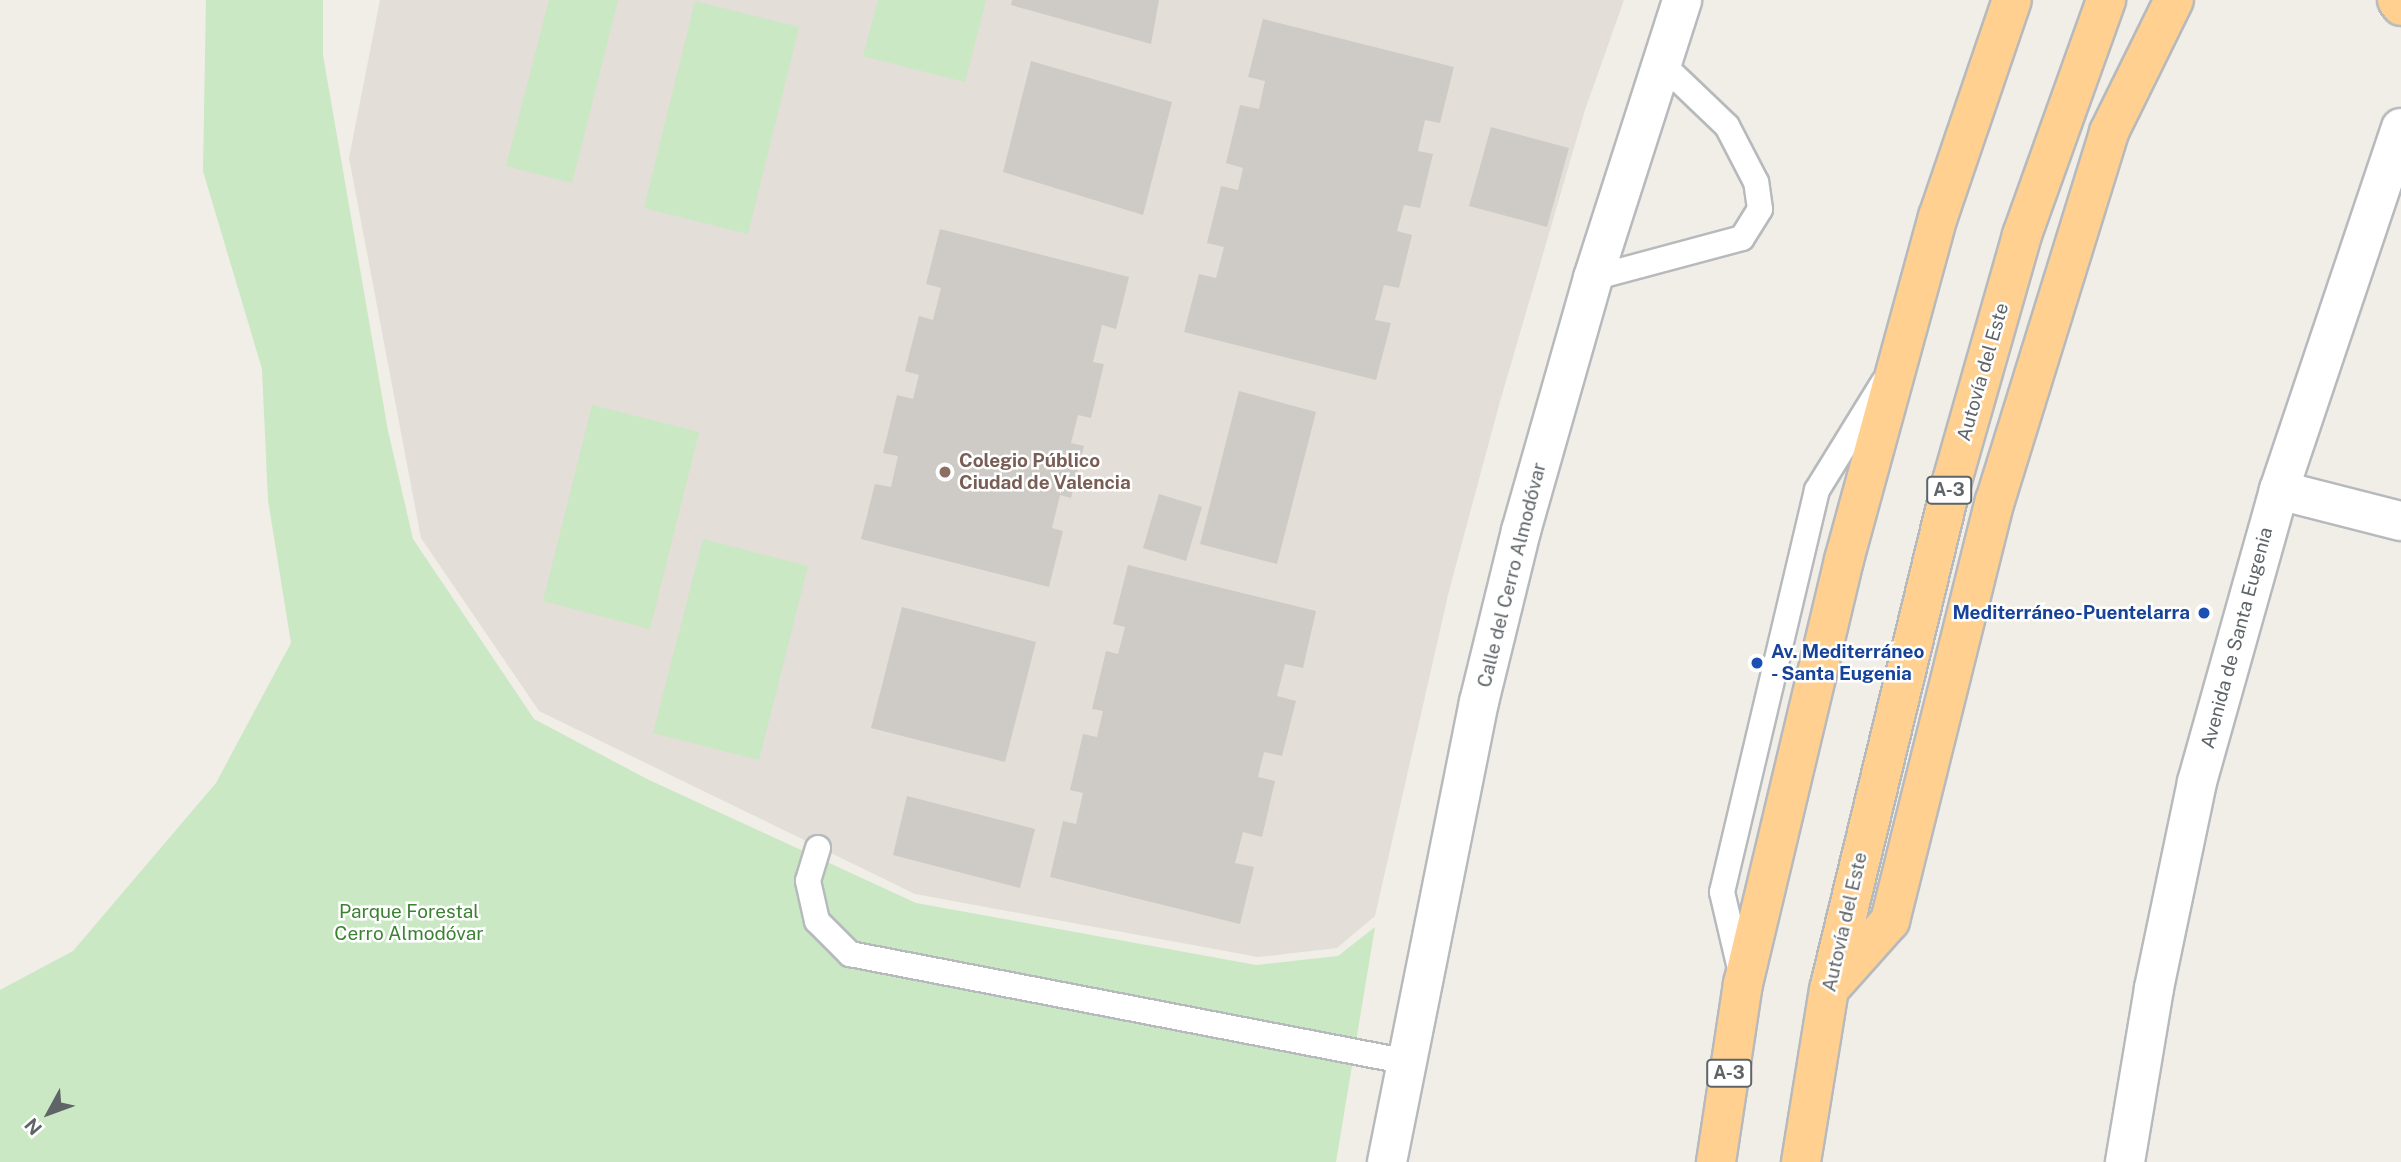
<!DOCTYPE html>
<html>
<head>
<meta charset="utf-8">
<style>
	body { margin:0 }
	#map { position:relative; width:2401px; height:1162px; overflow:hidden; background:#f1ede7; font-family:"Public Sans",sans-serif }
	div>[style] { position:absolute }
	[style*='--x'] { left:calc(var(--x)*1px); top:calc(var(--y)*1px); width:calc(var(--w)*1px); rotate:calc(var(--a)*1deg) }
	.education>* { inset:0; background:#e3ded8 }
	.green>* { inset:0; background:#c9e8c3 }
	.building>* { inset:0; background:#cecac6 }
	.roads { filter:drop-shadow(2px 0 #b7babd) drop-shadow(-2px 0 #b7babd) drop-shadow(0 2px #b7babd) drop-shadow(0 -2px #b7babd) }
	.lane>* { height:24px; margin:-12px; padding:0 12px; transform-origin:12px; border-radius:12px; background:#fff }
	.street>* { height:38px; margin:-19px; padding:0 19px; transform-origin:19px; border-radius:19px; background:#fff }
	.highway>* { height:38px; margin:-19px; padding:0 19px; transform-origin:19px; border-radius:19px; background:#ffd08f }
	.dots>* { width:19px; height:19px; translate:-50% -50%; box-sizing:border-box; border:4px solid #fff; border-radius:50% }
	span { translate:-50% -50%; white-space:nowrap; text-align:center; line-height:1.15; -webkit-text-stroke:5px #fff; paint-order:stroke }
	.shield-label span { padding:2px 5px; background:#fff; border:2px solid; border-radius:5px; -webkit-text-stroke-width:0 }
	.shield-label { font-size:18px; color:#5e6467; font-weight:700 }
	.street-label { font-size:19px; color:#5e6467 }
	.education-label { font-size:19px; color:#785e54; font-weight:700 }
	.left { translate:0 -50%; text-align:left }
	.transit-label { font-size:19px; color:#164399; font-weight:700 }
	.right { translate:-100% -50%; text-align:right }
	.park-label { font-size:19px; color:#3b8232 }
	.north { position:absolute; left:14px; top:1078px; width:70px; height:70px; -webkit-text-stroke:5px #fff; paint-order:stroke; rotate:229deg; font-size:19px; font-weight:700; line-height:28px; text-align:center; color:#5e6467 }
	.north::after { content:''; display:block; margin:auto; width:24px; height:32px; background:#5e6467; clip-path:polygon(50% 0,100% 100%,50% 72%,0 100%) }
</style>
</head>
<body>
<div id="map">
	<div class="education">
		<i style="clip-path:polygon(380px 0,1624px 0,1585px 110px,1499px 405px,1449px 591px,1375px 916px,1337px 948px,1258px 957px,915px 894px,539px 711px,421px 538px,349px 158px)"></i>
	</div>
	<div class="green">
		<i style="clip-path:polygon(206px 0,323px 0,323px 55px,388px 431px,413px 539px,534px 719px,647px 779px,916px 903px,1256px 965px,1338px 956px,1375px 927px,1336px 1162px,0 1162px,0 990px,73px 951px,216px 783px,291px 643px,268px 500px,262px 369px,203px 171px)"></i>
		<i style="clip-path:polygon(549px 0,618px 0,572px 183px,506px 166px)"></i>
		<i style="clip-path:polygon(878px 0,986px 0,965px 82px,863px 56px)"></i>
		<i style="clip-path:polygon(695px 1px,799px 27px,748px 234px,644px 208px)"></i>
		<i style="clip-path:polygon(592px 405px,699px 432px,650px 629px,543px 601px)"></i>
		<i style="clip-path:polygon(703px 539px,808px 566px,759px 760px,653px 733px)"></i>
	</div>
	<div class="building">
		<i style="clip-path:polygon(1012px 0,1159px 0,1151px 44px,1011px 5px)"></i>
		<i style="clip-path:polygon(1263px 19px,1454px 67px,1440px 123px,1425px 120px,1418px 151px,1433px 154px,1420px 208px,1404px 205px,1397px 231px,1412px 235px,1399px 288px,1384px 285px,1375px 320px,1391px 323px,1376px 380px,1184px 332px,1199px 274px,1216px 278px,1224px 247px,1207px 243px,1221px 186px,1238px 190px,1243px 168px,1226px 163px,1240px 105px,1259px 109px,1265px 81px,1248px 77px)"></i>
		<i style="clip-path:polygon(1031px 61px,1172px 102px,1143px 215px,1003px 172px)"></i>
		<i style="clip-path:polygon(1491px 127px,1569px 148px,1547px 227px,1469px 206px)"></i>
		<i style="clip-path:polygon(940px 229px,1129px 277px,1116px 329px,1102px 325px,1093px 362px,1104px 364px,1091px 418px,1078px 415px,1071px 443px,1084px 446px,1071px 498px,1060px 495px,1052px 528px,1063px 531px,1049px 587px,861px 539px,875px 484px,891px 487px,898px 456px,883px 453px,897px 395px,913px 399px,919px 375px,905px 371px,919px 316px,933px 320px,941px 288px,926px 284px)"></i>
		<i style="clip-path:polygon(1239px 391px,1316px 412px,1277px 564px,1200px 544px)"></i>
		<i style="clip-path:polygon(1159px 494px,1202px 507px,1186px 561px,1143px 548px)"></i>
		<i style="clip-path:polygon(1128px 565px,1316px 611px,1303px 668px,1285px 664px,1277px 696px,1296px 701px,1282px 756px,1264px 752px,1258px 777px,1275px 781px,1262px 837px,1243px 832px,1235px 863px,1254px 867px,1240px 924px,1050px 877px,1063px 821px,1076px 824px,1083px 793px,1070px 790px,1083px 734px,1097px 737px,1103px 711px,1092px 709px,1106px 651px,1118px 654px,1125px 627px,1113px 624px)"></i>
		<i style="clip-path:polygon(902px 607px,1036px 642px,1005px 762px,871px 728px)"></i>
		<i style="clip-path:polygon(907px 796px,1035px 829px,1020px 888px,893px 855px)"></i>
	</div>
	<div class="roads">
		<div class="lane">
			<i style="--x:1593;--y:278;--w:154;--a:-15"></i>
			<i style="--x:1742;--y:238;--w:34;--a:-58"></i>
			<i style="--x:1760;--y:209;--w:27;--a:-98"></i>
			<i style="--x:1756;--y:182;--w:63;--a:-117.4"></i>
			<i style="--x:1727;--y:126;--w:93;--a:-136.3"></i>
			<i style="--x:818;--y:848;--w:34;--a:107"></i>
			<i style="--x:808;--y:881;--w:41;--a:77.3"></i>
			<i style="--x:817;--y:921;--w:47;--a:45"></i>
			<i style="--x:850;--y:954;--w:568;--a:10.95"></i>
			<i style="--x:1741;--y:973;--w:83;--a:-103.2"></i>
			<i style="--x:1722;--y:892;--w:413;--a:-76.7"></i>
			<i style="--x:1817;--y:490;--w:126;--a:-58.3"></i>
		</div>
		<div class="street">
			<i style="--x:2279;--y:490;--w:126;--a:14.3"></i>
			<i style="--x:1387;--y:1162;--w:469;--a:-78.7"></i>
			<i style="--x:1479;--y:702;--w:176;--a:-76.2"></i>
			<i style="--x:1521;--y:531;--w:263;--a:-74.1"></i>
			<i style="--x:1593;--y:278;--w:292;--a:-72.2"></i>
			<i style="--x:2125;--y:1162;--w:176;--a:-80.5"></i>
			<i style="--x:2154;--y:988;--w:210;--a:-78.2"></i>
			<i style="--x:2197;--y:782;--w:303;--a:-74.3"></i>
			<i style="--x:2279;--y:490;--w:382;--a:-71.4"></i>
		</div>
		<div class="highway">
			<i style="--x:2397;--y:0;--w:7;--a:56"></i>
			<i style="--x:1832;--y:986;--w:87;--a:-48.3"></i>
			<i style="--x:1890;--y:921;--w:433;--a:-76"></i>
			<i style="--x:1995;--y:501;--w:386;--a:-72.8"></i>
			<i style="--x:2109;--y:132;--w:147;--a:-63.8"></i>
			<i style="--x:1716;--y:1162;--w:180;--a:-81.4"></i>
			<i style="--x:1743;--y:984;--w:436;--a:-76.6"></i>
			<i style="--x:1844;--y:560;--w:356;--a:-74.7"></i>
			<i style="--x:1938;--y:217;--w:229;--a:-71.2"></i>
			<i style="--x:1801;--y:1162;--w:174;--a:-80.8"></i>
			<i style="--x:1829;--y:990;--w:524;--a:-76.41"></i>
			<i style="--x:1952;--y:481;--w:256;--a:-74.1"></i>
			<i style="--x:2022;--y:235;--w:250;--a:-70.3"></i>
		</div>
	</div>
	<div class="dots">
		<i style="left:945px;top:472px;background:#8d6e63"></i>
		<i style="left:2204px;top:613px;background:#1a4fb4"></i>
		<i style="left:1757px;top:663px;background:#1a4fb4"></i>
	</div>
	<div class="shield-label">
		<span style="left:1949px;top:490px">A-3</span>
		<span style="left:1729px;top:1073px">A-3</span>
	</div>
	<div class="street-label">
		<span style="left:1983px;top:372px;rotate:-74deg">Autovía del Este</span>
		<span style="left:1512px;top:575px;rotate:-76deg">Calle del Cerro Almodóvar</span>
		<span style="left:2237px;top:638px;rotate:-75deg">Avenida de Santa Eugenia</span>
		<span style="left:1845px;top:922px;rotate:-77deg">Autovía del Este</span>
	</div>
	<div class="education-label">
		<span class="left" style="left:959px;top:472px">Colegio Público<br>Ciudad de Valencia</span>
	</div>
	<div class="transit-label">
		<span class="right" style="left:2190px;top:613px">Mediterráneo-Puentelarra</span>
		<span class="left" style="left:1771px;top:663px">Av. Mediterráneo<br>- Santa Eugenia</span>
	</div>
	<div class="park-label">
		<span style="left:409px;top:923px">Parque Forestal<br>Cerro Almodóvar</span>
	</div>
	<div class="north">N</div>
</div>
</body>
</html>
